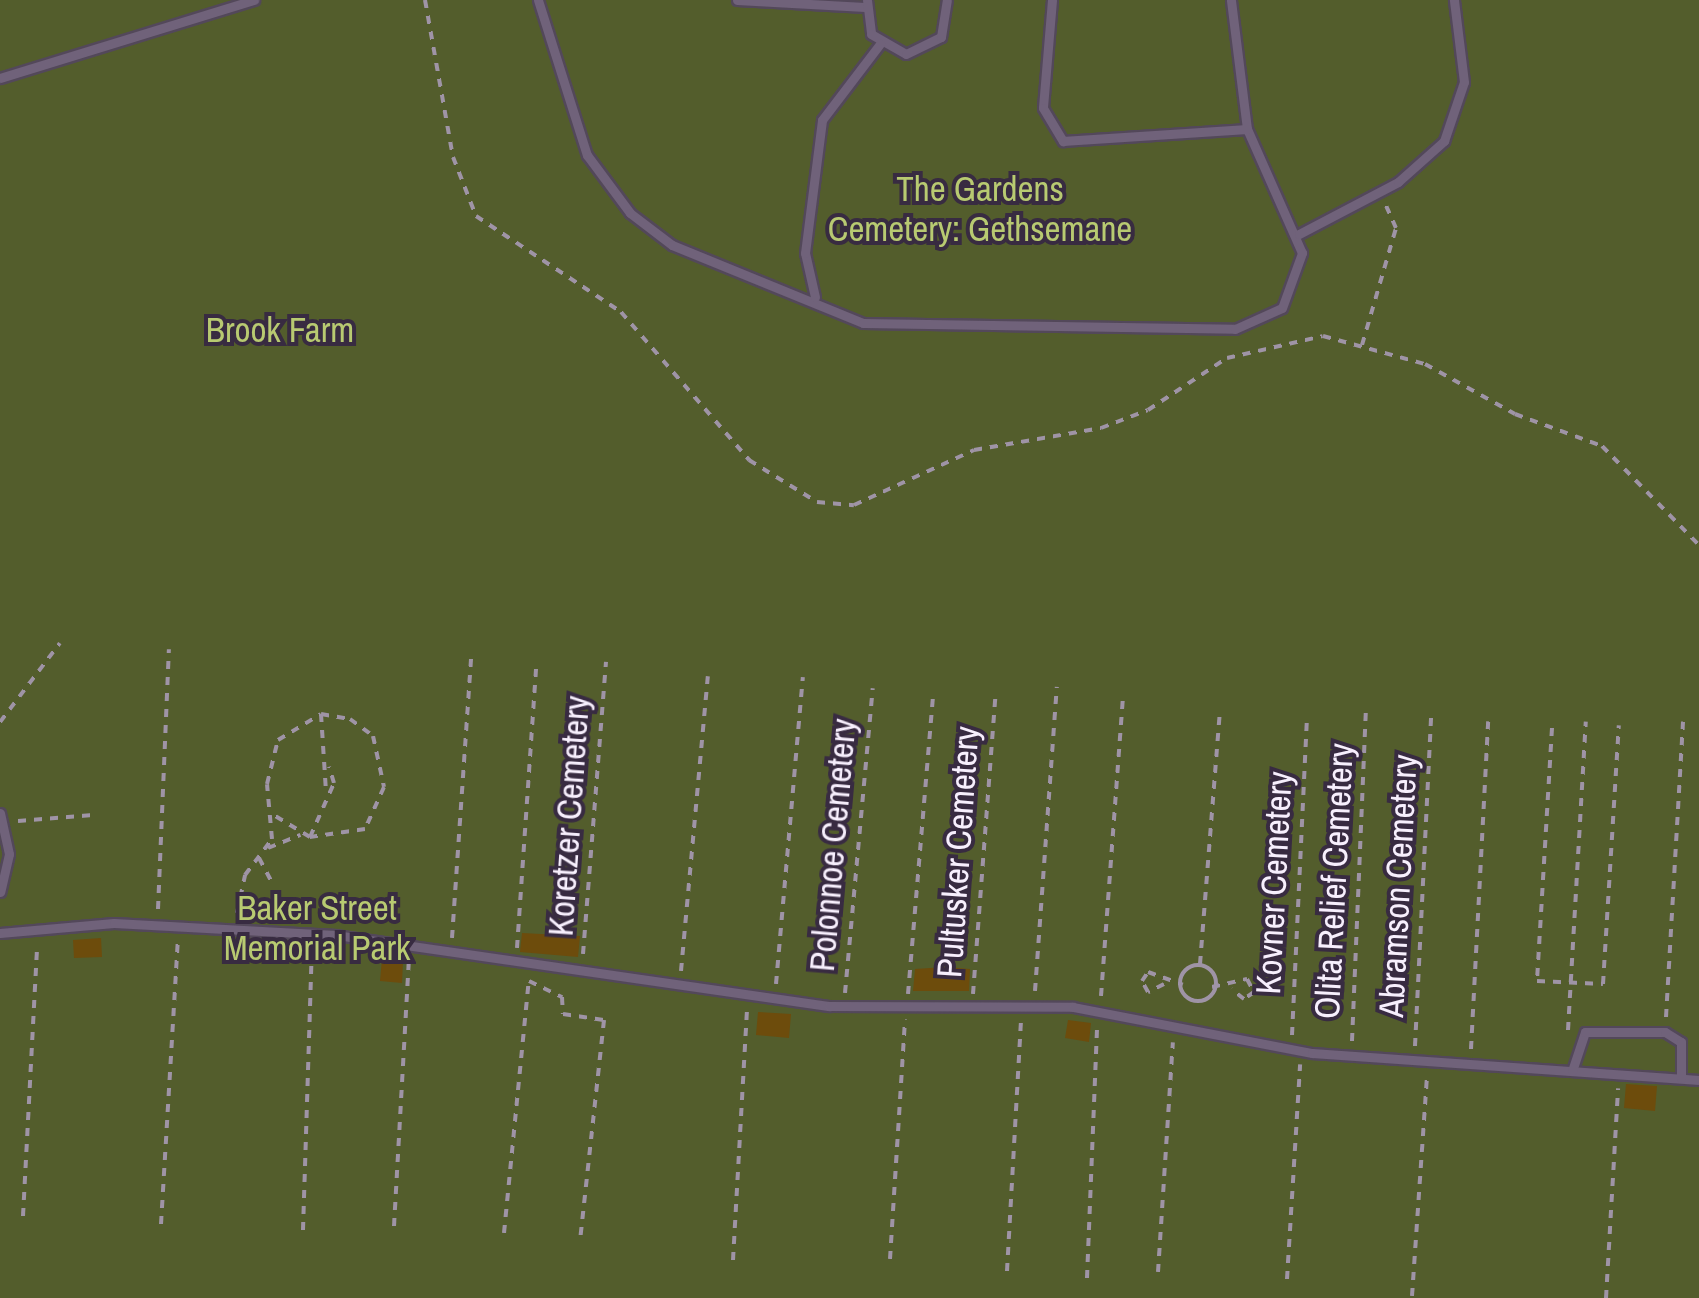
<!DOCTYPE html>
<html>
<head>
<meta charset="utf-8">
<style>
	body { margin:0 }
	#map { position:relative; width:1699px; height:1298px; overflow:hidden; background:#382b41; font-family:"Archivo Narrow",sans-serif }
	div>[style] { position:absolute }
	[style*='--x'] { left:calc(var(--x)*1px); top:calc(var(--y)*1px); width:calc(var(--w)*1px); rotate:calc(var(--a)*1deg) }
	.green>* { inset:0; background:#535d2c }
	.building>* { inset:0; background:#6d4c0c }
	.path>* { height:4px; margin-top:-2px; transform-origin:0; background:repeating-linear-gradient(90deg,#9f94a6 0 8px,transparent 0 16px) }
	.path>.ring { margin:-2px; padding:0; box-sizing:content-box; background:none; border:4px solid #9f94a6; border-radius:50% }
	.roads { filter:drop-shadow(2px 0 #53485a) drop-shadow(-2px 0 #53485a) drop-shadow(0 2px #53485a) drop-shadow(0 -2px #53485a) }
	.lane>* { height:9px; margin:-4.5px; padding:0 4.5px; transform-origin:4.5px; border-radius:4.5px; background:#70627a }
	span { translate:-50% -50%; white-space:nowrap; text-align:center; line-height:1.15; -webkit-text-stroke:8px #382b41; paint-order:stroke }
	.park-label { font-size:35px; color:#b8ca71 }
	.street-label { font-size:35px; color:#f7effd }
</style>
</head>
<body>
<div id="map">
	<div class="green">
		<i style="clip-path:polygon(0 0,1699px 0,1699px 1298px,0 1298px)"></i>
	</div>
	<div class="building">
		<i style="clip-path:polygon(522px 933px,580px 936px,578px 957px,520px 952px)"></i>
		<i style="clip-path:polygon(101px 938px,102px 957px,74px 958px,73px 940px)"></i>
		<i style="clip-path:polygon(382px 959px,403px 961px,402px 983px,380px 981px)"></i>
		<i style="clip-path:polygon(945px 967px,970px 969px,969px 991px,913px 991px,915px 969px)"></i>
		<i style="clip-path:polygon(758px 1012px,791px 1014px,789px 1038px,756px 1035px)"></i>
		<i style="clip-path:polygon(1068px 1020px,1091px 1023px,1089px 1042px,1065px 1038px)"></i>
		<i style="clip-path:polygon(1626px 1084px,1657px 1086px,1655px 1111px,1624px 1108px)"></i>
	</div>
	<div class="path">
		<i style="--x:425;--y:0;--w:159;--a:79.9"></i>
		<i style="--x:453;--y:157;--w:63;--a:68.7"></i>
		<i style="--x:476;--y:216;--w:174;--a:33.5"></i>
		<i style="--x:621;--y:312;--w:196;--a:49.1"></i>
		<i style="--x:749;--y:460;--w:80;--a:31.7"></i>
		<i style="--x:817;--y:502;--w:37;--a:5"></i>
		<i style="--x:854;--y:505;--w:132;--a:-24.6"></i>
		<i style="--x:974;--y:450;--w:129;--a:-9.8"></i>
		<i style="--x:1101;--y:428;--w:50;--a:-21"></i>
		<i style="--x:1148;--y:410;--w:95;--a:-33.4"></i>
		<i style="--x:1227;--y:358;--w:98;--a:-12.9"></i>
		<i style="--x:1323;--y:336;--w:106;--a:15.4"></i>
		<i style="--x:1425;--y:364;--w:103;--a:29.1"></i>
		<i style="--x:1515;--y:414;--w:93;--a:20.2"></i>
		<i style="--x:1602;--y:446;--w:139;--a:45.6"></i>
		<i style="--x:1362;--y:345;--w:122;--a:-73.8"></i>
		<i style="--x:1396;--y:228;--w:27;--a:-114"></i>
		<i style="--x:321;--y:714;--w:78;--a:86.3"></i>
		<i style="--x:0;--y:722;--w:99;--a:-52.8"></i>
		<i style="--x:1552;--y:728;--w:253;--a:93.4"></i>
		<i style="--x:1537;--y:981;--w:66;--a:2.6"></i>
		<i style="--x:1603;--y:984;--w:259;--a:-86.5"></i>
		<i style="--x:18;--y:821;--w:75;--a:-4.6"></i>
		<i style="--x:310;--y:837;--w:59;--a:-66"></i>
		<i style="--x:334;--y:783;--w:17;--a:-107"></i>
		<i style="--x:268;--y:848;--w:35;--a:-22"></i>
		<i style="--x:259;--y:858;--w:30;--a:62"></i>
		<i style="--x:158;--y:909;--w:260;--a:-87.6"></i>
		<i style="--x:237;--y:913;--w:39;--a:-78"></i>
		<i style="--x:245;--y:875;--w:45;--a:-53.1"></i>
		<i style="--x:272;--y:839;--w:55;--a:-95.2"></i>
		<i style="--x:267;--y:784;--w:45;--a:-76"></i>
		<i style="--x:278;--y:740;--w:50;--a:-31.2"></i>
		<i style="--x:321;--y:714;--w:29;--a:10"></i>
		<i style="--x:350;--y:719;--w:29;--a:36"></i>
		<i style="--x:373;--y:736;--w:52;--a:77.8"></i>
		<i style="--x:384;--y:787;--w:46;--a:114.3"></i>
		<i style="--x:365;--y:829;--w:56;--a:171.7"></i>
		<i style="--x:310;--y:837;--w:44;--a:-148.8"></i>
		<i style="--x:452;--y:938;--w:282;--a:-86.1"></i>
		<i style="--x:517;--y:948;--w:280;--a:-86.1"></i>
		<i style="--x:583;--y:954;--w:293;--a:-85.5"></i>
		<i style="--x:1200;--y:964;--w:255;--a:-85.5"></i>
		<i class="ring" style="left:1180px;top:965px;width:32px;height:32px"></i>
		<i style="--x:681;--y:971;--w:296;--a:-84.8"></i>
		<i style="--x:529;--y:981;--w:37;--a:26"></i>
		<i style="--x:562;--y:997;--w:17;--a:87"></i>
		<i style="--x:563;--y:1014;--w:41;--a:8.3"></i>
		<i style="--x:604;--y:1020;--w:222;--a:96.2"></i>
		<i style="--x:776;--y:984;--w:308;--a:-85"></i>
		<i style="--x:1164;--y:984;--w:18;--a:153"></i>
		<i style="--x:1148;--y:992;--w:13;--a:-119"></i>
		<i style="--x:1142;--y:981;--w:11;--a:-56"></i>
		<i style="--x:1148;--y:972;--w:37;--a:20"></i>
		<i style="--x:1212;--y:987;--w:36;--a:-13"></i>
		<i style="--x:1247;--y:979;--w:15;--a:62"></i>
		<i style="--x:1254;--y:992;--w:12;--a:145"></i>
		<i style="--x:1244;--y:999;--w:16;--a:-142"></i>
		<i style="--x:1035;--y:991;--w:305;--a:-85.9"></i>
		<i style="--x:845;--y:993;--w:306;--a:-84.8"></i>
		<i style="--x:908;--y:994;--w:298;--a:-85.2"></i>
		<i style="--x:973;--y:994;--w:296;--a:-85.7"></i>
		<i style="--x:1101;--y:996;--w:299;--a:-85.8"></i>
		<i style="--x:1666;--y:1017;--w:296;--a:-86.7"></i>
		<i style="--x:1568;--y:1030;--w:309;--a:-86.7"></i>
		<i style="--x:1292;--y:1035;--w:316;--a:-87.3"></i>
		<i style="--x:1352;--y:1041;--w:332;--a:-87.6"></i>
		<i style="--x:1415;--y:1046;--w:332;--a:-87.2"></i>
		<i style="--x:1471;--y:1049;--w:328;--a:-87"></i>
		<i style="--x:23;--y:1216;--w:270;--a:-87"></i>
		<i style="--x:161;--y:1224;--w:286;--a:-86.6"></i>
		<i style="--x:394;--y:1226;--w:265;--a:-86.8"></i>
		<i style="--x:303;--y:1230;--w:280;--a:-88.2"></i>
		<i style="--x:504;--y:1233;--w:255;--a:-84.4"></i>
		<i style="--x:890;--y:1259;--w:240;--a:-86.4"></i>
		<i style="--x:733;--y:1260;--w:250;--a:-86.8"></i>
		<i style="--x:1007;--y:1271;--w:250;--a:-86.8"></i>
		<i style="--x:1158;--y:1272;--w:230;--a:-86.3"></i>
		<i style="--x:1087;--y:1278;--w:250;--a:-87.7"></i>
		<i style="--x:1287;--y:1279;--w:215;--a:-86.5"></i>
		<i style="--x:1412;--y:1296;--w:221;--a:-86.1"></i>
		<i style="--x:1606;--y:1298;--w:210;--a:-86.7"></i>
	</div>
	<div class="roads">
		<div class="lane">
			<i style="--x:538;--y:0;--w:163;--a:72.5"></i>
			<i style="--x:587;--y:155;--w:72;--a:53.4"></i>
			<i style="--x:630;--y:213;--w:53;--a:37.3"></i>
			<i style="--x:672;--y:245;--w:206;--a:22.2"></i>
			<i style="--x:863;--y:323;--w:372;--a:0.9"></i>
			<i style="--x:1235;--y:329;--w:51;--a:-24.1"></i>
			<i style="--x:1282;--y:308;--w:59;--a:-70"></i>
			<i style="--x:1302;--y:253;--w:136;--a:-113.9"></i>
			<i style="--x:1247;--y:129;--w:130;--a:-97.1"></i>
			<i style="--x:737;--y:0;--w:128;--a:3.1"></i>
			<i style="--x:867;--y:0;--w:34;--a:83"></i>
			<i style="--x:871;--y:34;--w:40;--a:29.7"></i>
			<i style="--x:906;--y:54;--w:39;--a:-26"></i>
			<i style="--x:941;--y:37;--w:37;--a:-81"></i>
			<i style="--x:1052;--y:0;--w:108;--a:94.8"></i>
			<i style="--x:1043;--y:108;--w:39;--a:59"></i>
			<i style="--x:1063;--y:141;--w:184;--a:-3.7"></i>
			<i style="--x:0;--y:78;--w:266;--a:-17.1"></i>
			<i style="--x:1299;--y:234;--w:112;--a:-27.7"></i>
			<i style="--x:1398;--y:182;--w:62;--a:-41.7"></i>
			<i style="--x:1444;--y:141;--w:62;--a:-71.3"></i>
			<i style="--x:1464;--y:82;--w:83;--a:-97"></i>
			<i style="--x:815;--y:297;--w:45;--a:-102.8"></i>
			<i style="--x:805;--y:253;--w:134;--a:-82.7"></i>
			<i style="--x:822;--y:120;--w:96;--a:-52.7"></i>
			<i style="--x:0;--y:813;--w:42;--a:77.6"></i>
			<i style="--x:9;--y:854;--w:39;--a:103"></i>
			<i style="--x:0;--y:933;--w:114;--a:-5"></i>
			<i style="--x:114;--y:923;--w:222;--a:3.1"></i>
			<i style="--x:336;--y:935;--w:498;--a:8.2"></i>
			<i style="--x:829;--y:1006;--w:244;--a:0.2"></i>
			<i style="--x:1073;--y:1007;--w:243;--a:10.9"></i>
			<i style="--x:1312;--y:1053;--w:388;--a:4"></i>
			<i style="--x:1572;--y:1071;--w:41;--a:-71.6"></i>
			<i style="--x:1585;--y:1032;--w:80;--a:0"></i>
			<i style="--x:1665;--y:1032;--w:19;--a:32"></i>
			<i style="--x:1681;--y:1042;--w:36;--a:90"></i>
		</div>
	</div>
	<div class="park-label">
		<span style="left:980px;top:209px">The Gardens<br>Cemetery: Gethsemane</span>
		<span style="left:280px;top:330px">Brook Farm</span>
		<span style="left:317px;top:928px">Baker Street<br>Memorial Park</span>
	</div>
	<div class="street-label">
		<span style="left:569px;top:816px;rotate:-86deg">Koretzer Cemetery</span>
		<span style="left:833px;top:845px;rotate:-85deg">Polonnoe Cemetery</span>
		<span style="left:958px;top:852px;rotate:-86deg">Pultusker Cemetery</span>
		<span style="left:1334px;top:881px;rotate:-87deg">Olita Relief Cemetery</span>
		<span style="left:1274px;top:883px;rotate:-87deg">Kovner Cemetery</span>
		<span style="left:1398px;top:886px;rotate:-87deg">Abramson Cemetery</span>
	</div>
</div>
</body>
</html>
